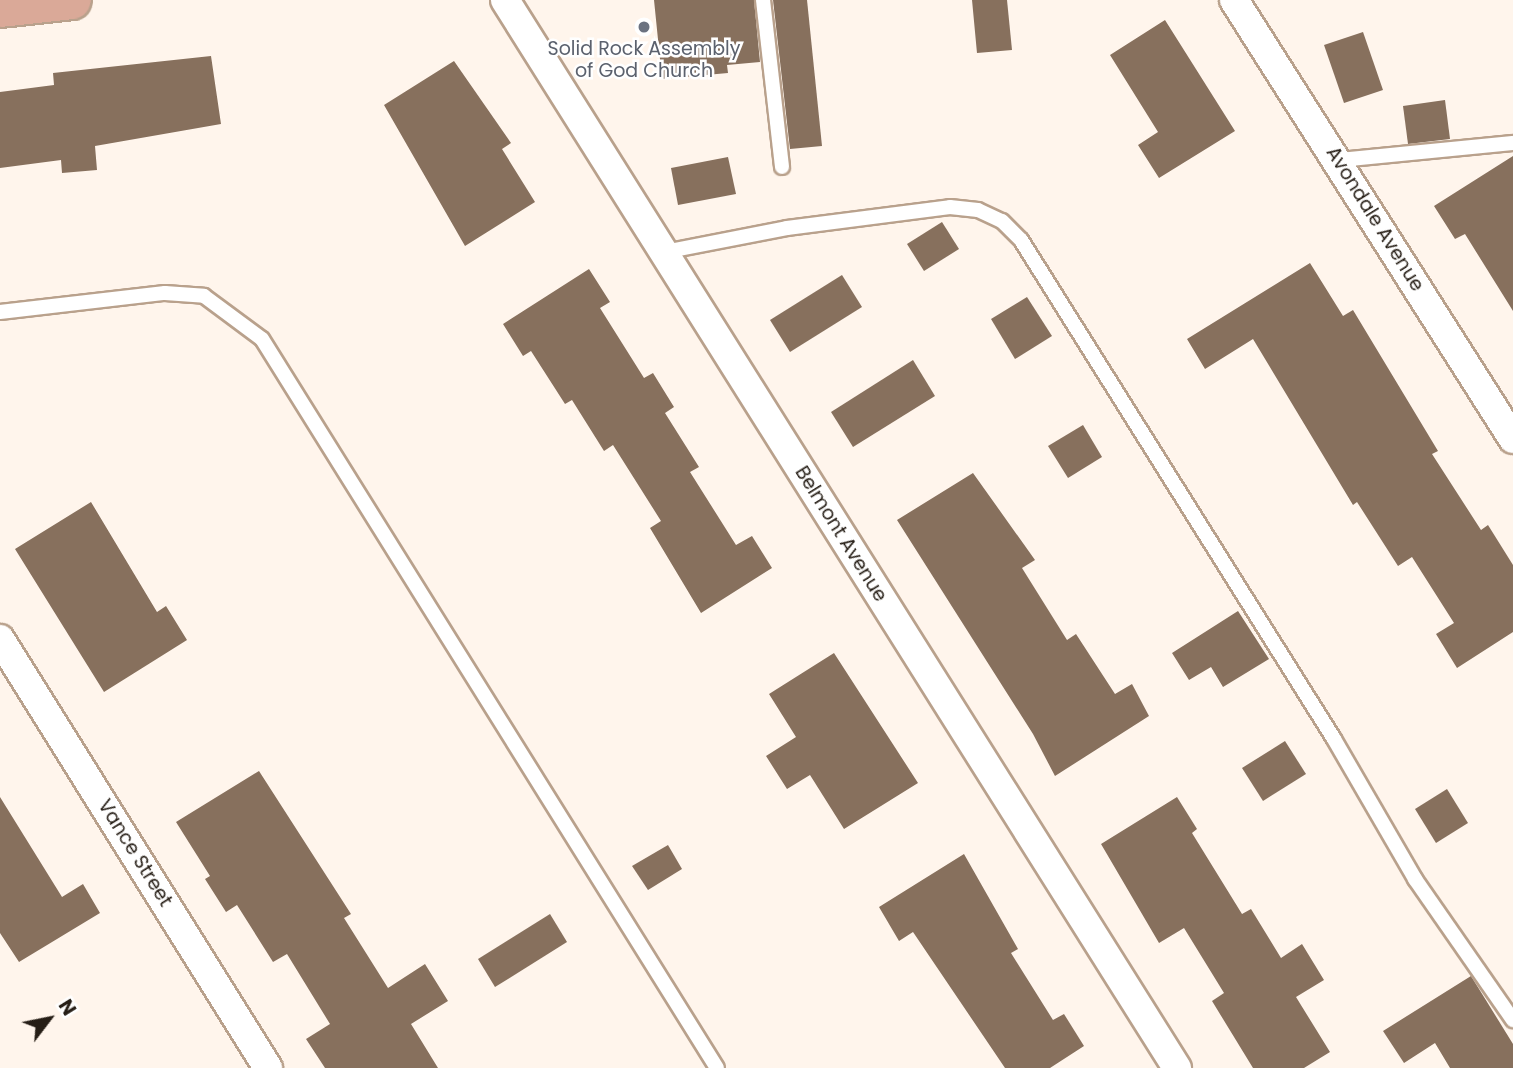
<!DOCTYPE html>
<html>
<head>
<meta charset="utf-8">
<style>
	body { margin:0 }
	#map { position:relative; width:1513px; height:1068px; overflow:hidden; background:#fff5ec; font-family:Poppins,sans-serif }
	div>[style] { position:absolute }
	[style*='--x'] { left:calc(var(--x)*1px); top:calc(var(--y)*1px); width:calc(var(--w)*1px); rotate:calc(var(--a)*1deg) }
	.building>* { inset:0; background:#87705d }
	.roads { filter:drop-shadow(2px 0 #b9a18c) drop-shadow(-2px 0 #b9a18c) drop-shadow(0 2px #b9a18c) drop-shadow(0 -2px #b9a18c) }
	.service>* { height:14px; margin:-7px; padding:0 7px; transform-origin:7px; border-radius:7px; background:#fff }
	.minor>* { height:28px; margin:-14px; padding:0 14px; transform-origin:14px; border-radius:14px; background:#fff }
	.primary>* { height:38px; margin:-19px; padding:0 19px; transform-origin:19px; border-radius:19px; background:#daa998 }
	.dots>* { width:19px; height:19px; translate:-50% -50%; box-sizing:border-box; border:4px solid #fff; border-radius:50% }
	span { translate:-50% -50%; white-space:nowrap; text-align:center; line-height:1.15; -webkit-text-stroke:5px #fff; paint-order:stroke }
	.worship-label { font-size:19px; color:#5b616d }
	.street-label { font-size:19px; color:#261e16 }
	.north { position:absolute; left:14px; top:984px; width:70px; height:70px; -webkit-text-stroke:5px #fff; paint-order:stroke; rotate:58deg; font-size:19px; font-weight:700; line-height:28px; text-align:center; color:#261e16 }
	.north::after { content:''; display:block; margin:auto; width:24px; height:32px; background:#261e16; clip-path:polygon(50% 0,100% 100%,50% 72%,0 100%) }
</style>
</head>
<body>
<div id="map">
	<div class="building">
		<i style="clip-path:polygon(654px 0,754px 0,760px 62px,727px 65px,728px 73px,662px 79px)"></i>
		<i style="clip-path:polygon(773px 0,807px 0,822px 146px,790px 149px)"></i>
		<i style="clip-path:polygon(972px 0,1007px 0,1012px 50px,977px 53px)"></i>
		<i style="clip-path:polygon(1165px 20px,1235px 131px,1159px 178px,1138px 145px,1158px 132px,1110px 55px)"></i>
		<i style="clip-path:polygon(1363px 32px,1383px 90px,1344px 103px,1324px 45px)"></i>
		<i style="clip-path:polygon(211px 56px,221px 124px,95px 146px,97px 170px,62px 173px,61px 160px,0 168px,0 92px,54px 85px,53px 73px)"></i>
		<i style="clip-path:polygon(454px 61px,511px 143px,502px 149px,535px 202px,465px 246px,384px 105px)"></i>
		<i style="clip-path:polygon(1445px 100px,1450px 139px,1408px 144px,1403px 106px)"></i>
		<i style="clip-path:polygon(1513px 156px,1513px 311px,1465px 234px,1455px 239px,1434px 206px)"></i>
		<i style="clip-path:polygon(728px 157px,736px 194px,678px 205px,671px 168px)"></i>
		<i style="clip-path:polygon(942px 222px,959px 249px,924px 271px,907px 244px)"></i>
		<i style="clip-path:polygon(1310px 263px,1343px 316px,1353px 310px,1438px 451px,1432px 454px,1481px 530px,1488px 525px,1513px 565px,1513px 632px,1457px 668px,1436px 634px,1454px 623px,1412px 557px,1398px 566px,1357px 502px,1353px 505px,1253px 339px,1205px 369px,1187px 339px)"></i>
		<i style="clip-path:polygon(589px 269px,610px 302px,600px 308px,644px 378px,653px 373px,674px 407px,665px 413px,699px 467px,690px 472px,736px 545px,752px 536px,772px 568px,701px 613px,650px 528px,661px 521px,613px 445px,604px 451px,572px 400px,565px 404px,531px 351px,523px 356px,503px 324px)"></i>
		<i style="clip-path:polygon(842px 275px,862px 307px,790px 352px,770px 320px)"></i>
		<i style="clip-path:polygon(1027px 297px,1052px 336px,1015px 359px,991px 319px)"></i>
		<i style="clip-path:polygon(913px 360px,935px 396px,853px 447px,831px 412px)"></i>
		<i style="clip-path:polygon(1083px 425px,1102px 457px,1068px 478px,1048px 446px)"></i>
		<i style="clip-path:polygon(973px 473px,1035px 560px,1022px 568px,1067px 640px,1076px 634px,1115px 694px,1132px 684px,1149px 716px,1055px 776px,1033px 734px,897px 520px)"></i>
		<i style="clip-path:polygon(91px 502px,157px 612px,166px 606px,187px 640px,104px 692px,15px 549px)"></i>
		<i style="clip-path:polygon(1238px 611px,1269px 659px,1223px 687px,1211px 667px,1189px 680px,1172px 653px)"></i>
		<i style="clip-path:polygon(834px 653px,918px 783px,844px 829px,810px 775px,787px 789px,766px 756px,796px 737px,769px 694px)"></i>
		<i style="clip-path:polygon(1285px 741px,1306px 774px,1263px 801px,1242px 768px)"></i>
		<i style="clip-path:polygon(259px 771px,351px 914px,344px 918px,388px 988px,425px 964px,448px 1001px,411px 1024px,438px 1068px,325px 1068px,306px 1039px,330px 1024px,287px 954px,273px 962px,237px 905px,226px 912px,205px 879px,210px 876px,176px 822px)"></i>
		<i style="clip-path:polygon(1447px 789px,1468px 823px,1436px 843px,1415px 809px)"></i>
		<i style="clip-path:polygon(0 797px,62px 897px,83px 884px,100px 913px,19px 962px,0 933px)"></i>
		<i style="clip-path:polygon(1177px 797px,1197px 829px,1192px 833px,1242px 914px,1251px 909px,1281px 958px,1302px 944px,1324px 980px,1296px 997px,1330px 1052px,1304px 1068px,1253px 1068px,1212px 1001px,1224px 993px,1184px 928px,1159px 943px,1101px 844px)"></i>
		<i style="clip-path:polygon(668px 845px,682px 869px,648px 890px,632px 866px)"></i>
		<i style="clip-path:polygon(964px 854px,1018px 949px,1011px 953px,1053px 1020px,1064px 1014px,1084px 1046px,1050px 1068px,1005px 1068px,913px 932px,899px 941px,879px 907px)"></i>
		<i style="clip-path:polygon(550px 914px,567px 942px,495px 987px,478px 959px)"></i>
		<i style="clip-path:polygon(1471px 976px,1513px 1044px,1513px 1068px,1450px 1068px,1435px 1043px,1404px 1063px,1383px 1031px)"></i>
	</div>
	<div class="roads">
		<div class="service">
			<i style="--x:763;--y:0;--w:168;--a:83.5"></i>
			<i style="--x:1339;--y:160;--w:175;--a:-5.6"></i>
			<i style="--x:664;--y:252;--w:125;--a:-11"></i>
			<i style="--x:787;--y:228;--w:164;--a:-7.3"></i>
			<i style="--x:950;--y:207;--w:28;--a:6"></i>
			<i style="--x:978;--y:210;--w:26;--a:25"></i>
			<i style="--x:1002;--y:221;--w:27;--a:45"></i>
			<i style="--x:1021;--y:240;--w:589;--a:57.9"></i>
			<i style="--x:1334;--y:739;--w:162;--a:59.9"></i>
			<i style="--x:1415;--y:879;--w:172;--a:55.2"></i>
			<i style="--x:0;--y:312;--w:166;--a:-6.6"></i>
			<i style="--x:165;--y:293;--w:39;--a:4"></i>
			<i style="--x:204;--y:296;--w:72;--a:36.6"></i>
			<i style="--x:262;--y:339;--w:859;--a:58.03"></i>
		</div>
		<div class="minor">
			<i style="--x:505;--y:0;--w:1262;--a:57.82"></i>
			<i style="--x:1234;--y:0;--w:520;--a:57.56"></i>
			<i style="--x:0;--y:639;--w:506;--a:58.01"></i>
		</div>
		<div class="primary">
			<i style="--x:0;--y:8;--w:72;--a:-6.3"></i>
		</div>
	</div>
	<div class="dots">
		<i style="left:644px;top:27px;background:#6b7280"></i>
	</div>
	<div class="worship-label">
		<span style="left:644px;top:60px">Solid Rock Assembly<br>of God Church</span>
	</div>
	<div class="street-label">
		<span style="left:1375px;top:219px;rotate:58deg">Avondale Avenue</span>
		<span style="left:841px;top:534px;rotate:58deg">Belmont Avenue</span>
		<span style="left:135px;top:853px;rotate:58deg">Vance Street</span>
	</div>
	<div class="north">N</div>
</div>
</body>
</html>
